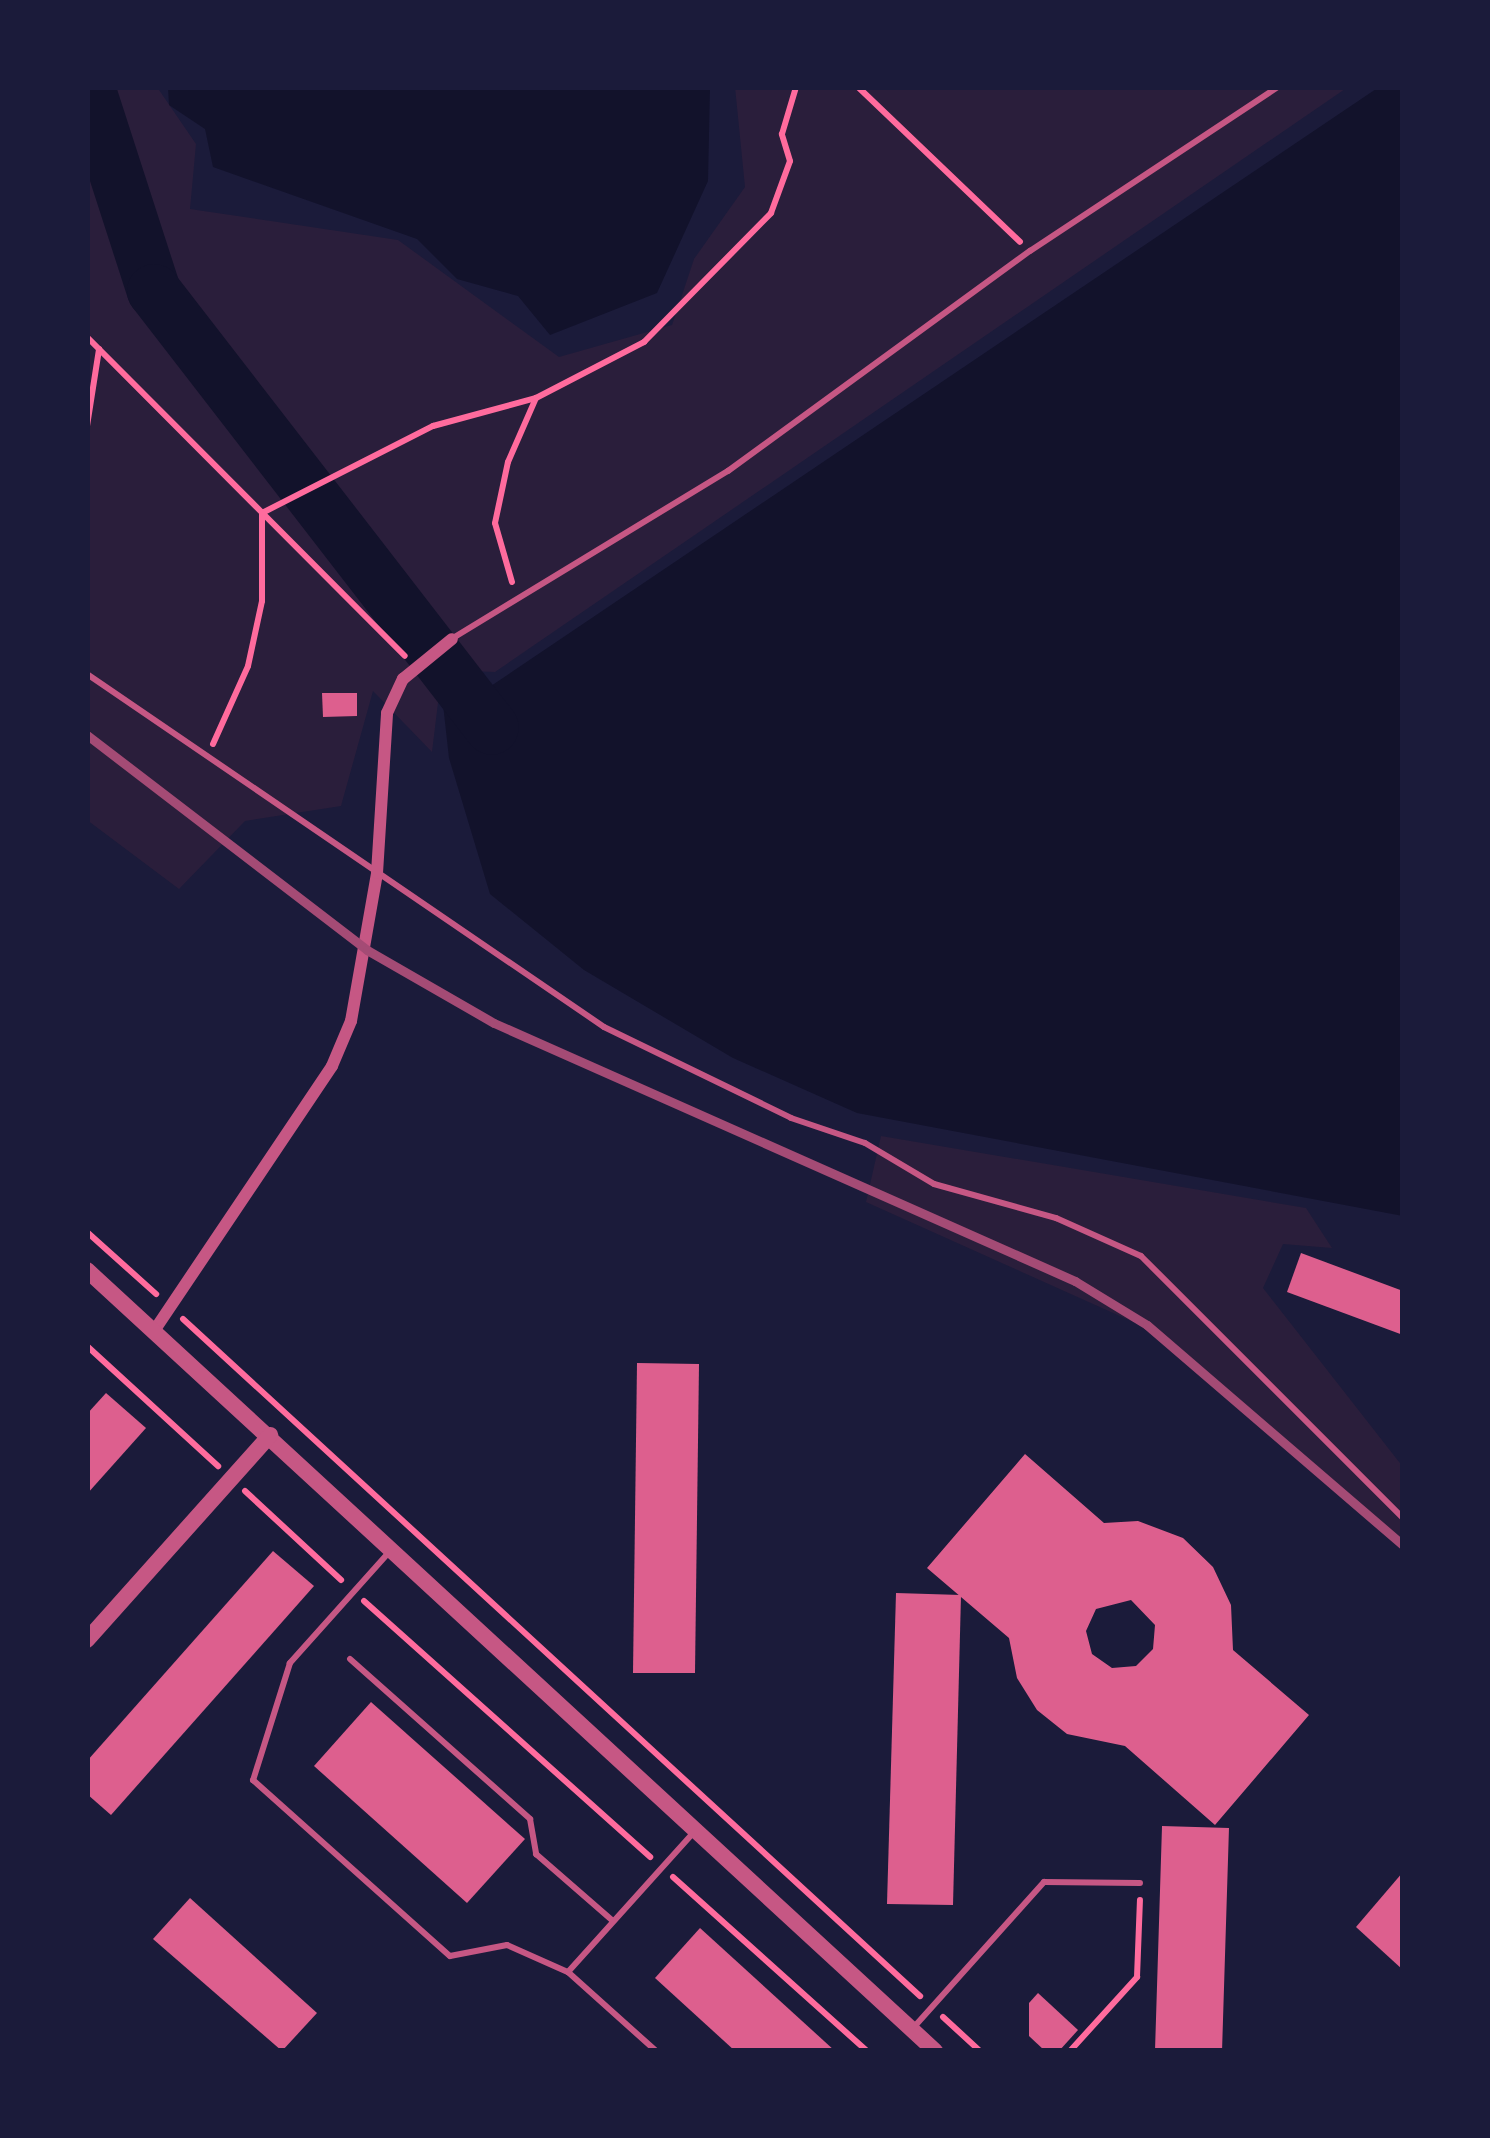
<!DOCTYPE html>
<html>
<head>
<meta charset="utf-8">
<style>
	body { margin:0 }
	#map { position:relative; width:1490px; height:2138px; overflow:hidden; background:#1b1b3a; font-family:"Crimson Pro",serif }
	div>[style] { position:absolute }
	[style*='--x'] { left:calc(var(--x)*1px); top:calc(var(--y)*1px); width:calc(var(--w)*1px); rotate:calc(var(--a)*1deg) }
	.green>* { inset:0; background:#2a1e3b }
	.water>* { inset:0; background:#12122b }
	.river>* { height:54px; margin:-27px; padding:0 27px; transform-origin:27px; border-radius:27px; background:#12122b }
	.building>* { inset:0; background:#dd5f8e }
	.path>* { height:6px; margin:-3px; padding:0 3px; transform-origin:3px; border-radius:3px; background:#ff6b9d }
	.service>* { height:6px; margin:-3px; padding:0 3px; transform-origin:3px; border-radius:3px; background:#c65784 }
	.minor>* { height:12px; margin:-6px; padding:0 6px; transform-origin:6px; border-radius:6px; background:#c65784 }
	.tertiary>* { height:16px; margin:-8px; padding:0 8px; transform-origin:8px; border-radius:8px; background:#c65784 }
	.rail>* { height:9px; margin:-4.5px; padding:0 4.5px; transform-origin:4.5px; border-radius:4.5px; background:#a44b75 }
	span { translate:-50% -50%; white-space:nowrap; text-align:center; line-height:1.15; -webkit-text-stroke:12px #1b1b3a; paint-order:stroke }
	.frame { position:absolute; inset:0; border:90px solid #1b1b3a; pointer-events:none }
</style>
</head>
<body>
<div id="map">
	<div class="green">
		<i style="clip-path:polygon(87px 87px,157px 87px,196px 144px,190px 209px,398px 240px,559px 357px,672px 325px,694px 259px,745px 187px,735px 87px,1348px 87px,495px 672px,442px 670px,432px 752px,373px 691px,341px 806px,245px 821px,179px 889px,87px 820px)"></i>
		<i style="clip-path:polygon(881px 1136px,1306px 1208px,1332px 1248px,1283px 1244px,1263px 1288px,1403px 1467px,1403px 1551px,1151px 1330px,866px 1202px)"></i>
	</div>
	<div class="water">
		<i style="clip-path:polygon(168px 87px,710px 87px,708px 181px,657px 293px,550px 335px,518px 296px,457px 279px,417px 239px,213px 167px,205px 129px,169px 105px)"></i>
		<i style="clip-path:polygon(1379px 87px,1403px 87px,1403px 1216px,857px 1113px,733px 1058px,584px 970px,490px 894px,449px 758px,441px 686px,450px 673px,488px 688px)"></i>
	</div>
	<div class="river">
		<i style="--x:88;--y:87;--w:214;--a:72.1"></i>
		<i style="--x:154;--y:291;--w:552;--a:52.28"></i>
	</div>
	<div class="building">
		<i style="clip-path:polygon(322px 693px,357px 693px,357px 716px,323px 717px)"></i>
		<i style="clip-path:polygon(1301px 1253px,1403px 1291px,1403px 1335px,1287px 1292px)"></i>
		<i style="clip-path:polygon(637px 1363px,699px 1364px,695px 1673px,633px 1673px)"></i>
		<i style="clip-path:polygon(106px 1393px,146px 1428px,87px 1494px,87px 1414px)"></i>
		<i style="clip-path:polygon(evenodd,1025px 1454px,1104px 1523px,1138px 1521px,1183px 1538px,1213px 1567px,1231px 1605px,1233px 1650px,1309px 1715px,1215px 1825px,1125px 1746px,1067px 1734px,1037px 1710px,1017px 1678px,1009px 1638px,927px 1568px,1025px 1454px,1131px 1600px,1155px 1625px,1153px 1649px,1136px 1666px,1112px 1668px,1092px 1654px,1086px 1631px,1096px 1609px,1131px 1600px)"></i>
		<i style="clip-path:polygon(273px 1551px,314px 1586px,111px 1815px,87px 1794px,87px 1761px)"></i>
		<i style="clip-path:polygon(896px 1593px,961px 1595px,953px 1905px,887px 1904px)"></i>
		<i style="clip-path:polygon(371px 1702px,525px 1839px,467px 1903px,314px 1766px)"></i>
		<i style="clip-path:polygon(1162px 1826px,1229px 1828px,1222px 2051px,1155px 2051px)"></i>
		<i style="clip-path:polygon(1403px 1872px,1403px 1970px,1356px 1927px)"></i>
		<i style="clip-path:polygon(190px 1898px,317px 2013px,282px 2051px,153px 1939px)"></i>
		<i style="clip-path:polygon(700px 1928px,835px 2051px,735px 2051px,655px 1978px)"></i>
		<i style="clip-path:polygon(1038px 1993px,1078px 2030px,1059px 2051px,1045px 2051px,1029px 2036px,1029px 2003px)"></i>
	</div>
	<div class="path">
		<i style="--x:858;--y:87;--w:224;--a:43.7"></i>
		<i style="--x:87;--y:337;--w:450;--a:45.1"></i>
		<i style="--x:87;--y:426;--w:78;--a:-81.1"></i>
		<i style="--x:512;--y:582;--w:61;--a:-106.1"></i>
		<i style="--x:495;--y:523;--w:62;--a:-78"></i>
		<i style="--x:508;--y:462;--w:70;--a:-66.4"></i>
		<i style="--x:213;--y:744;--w:85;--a:-65.8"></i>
		<i style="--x:248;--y:666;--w:66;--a:-77.8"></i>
		<i style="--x:262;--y:601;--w:88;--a:-90"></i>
		<i style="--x:262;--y:513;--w:192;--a:-27"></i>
		<i style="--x:433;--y:426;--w:107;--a:-15.2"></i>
		<i style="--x:536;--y:398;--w:122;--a:-27.4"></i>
		<i style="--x:644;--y:342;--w:181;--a:-45.4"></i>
		<i style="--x:771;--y:213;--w:55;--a:-69.9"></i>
		<i style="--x:790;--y:161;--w:28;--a:-107"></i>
		<i style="--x:782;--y:134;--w:49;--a:-73.4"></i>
		<i style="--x:87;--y:1232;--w:93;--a:41.9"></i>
		<i style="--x:183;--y:1319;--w:1001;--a:42.57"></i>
		<i style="--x:87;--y:1346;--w:178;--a:42.5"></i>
		<i style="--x:245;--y:1491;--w:131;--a:42.8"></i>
		<i style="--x:364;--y:1601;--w:384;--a:41.8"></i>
		<i style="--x:673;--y:1877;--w:261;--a:41.9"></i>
		<i style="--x:943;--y:2017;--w:50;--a:42.6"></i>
		<i style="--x:1070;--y:2051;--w:100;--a:-47.8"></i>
		<i style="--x:1137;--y:1977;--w:77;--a:-87.8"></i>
	</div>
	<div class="service">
		<i style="--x:453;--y:638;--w:322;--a:-31.3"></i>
		<i style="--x:728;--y:471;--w:374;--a:-36.1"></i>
		<i style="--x:1030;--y:251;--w:297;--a:-33.5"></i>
		<i style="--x:87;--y:674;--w:626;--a:34.32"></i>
		<i style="--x:604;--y:1027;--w:208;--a:25.9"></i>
		<i style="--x:791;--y:1118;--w:78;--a:18.7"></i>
		<i style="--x:865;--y:1143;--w:80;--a:30.7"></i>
		<i style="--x:934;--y:1184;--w:127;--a:15.6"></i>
		<i style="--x:1056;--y:1218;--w:93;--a:24.1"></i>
		<i style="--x:1141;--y:1256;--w:371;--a:45"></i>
		<i style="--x:391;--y:1550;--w:152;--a:131.8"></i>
		<i style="--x:290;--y:1663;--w:123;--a:107.5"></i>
		<i style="--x:253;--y:1780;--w:264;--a:41.8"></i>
		<i style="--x:450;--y:1956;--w:58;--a:-10.9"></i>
		<i style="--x:507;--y:1945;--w:67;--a:23.9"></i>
		<i style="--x:568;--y:1972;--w:188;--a:-48"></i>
		<i style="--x:350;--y:1659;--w:241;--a:41.6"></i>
		<i style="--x:530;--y:1819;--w:36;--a:80"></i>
		<i style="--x:536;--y:1854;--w:102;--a:41"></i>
		<i style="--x:568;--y:1972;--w:118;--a:41.9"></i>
		<i style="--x:914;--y:2027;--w:195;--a:-48.1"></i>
		<i style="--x:1044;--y:1882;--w:96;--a:0.6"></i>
	</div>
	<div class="minor">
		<i style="--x:154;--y:1331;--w:319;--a:-56.1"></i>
		<i style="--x:332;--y:1066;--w:49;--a:-67.1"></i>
		<i style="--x:351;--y:1021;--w:150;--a:-80"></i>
		<i style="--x:377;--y:873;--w:160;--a:-86.4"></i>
		<i style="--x:387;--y:713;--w:38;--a:-65"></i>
		<i style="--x:403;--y:679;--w:63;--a:-39.2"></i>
	</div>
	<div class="tertiary">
		<i style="--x:87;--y:1270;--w:1153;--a:42.64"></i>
		<i style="--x:87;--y:1640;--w:275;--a:-48.2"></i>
	</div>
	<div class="rail">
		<i style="--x:87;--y:735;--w:353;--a:37.5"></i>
		<i style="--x:367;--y:950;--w:146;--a:29.9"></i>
		<i style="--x:494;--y:1023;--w:636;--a:23.94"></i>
		<i style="--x:1075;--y:1281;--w:84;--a:31.4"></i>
		<i style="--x:1147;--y:1325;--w:338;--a:40.7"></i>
	</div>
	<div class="frame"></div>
</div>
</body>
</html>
